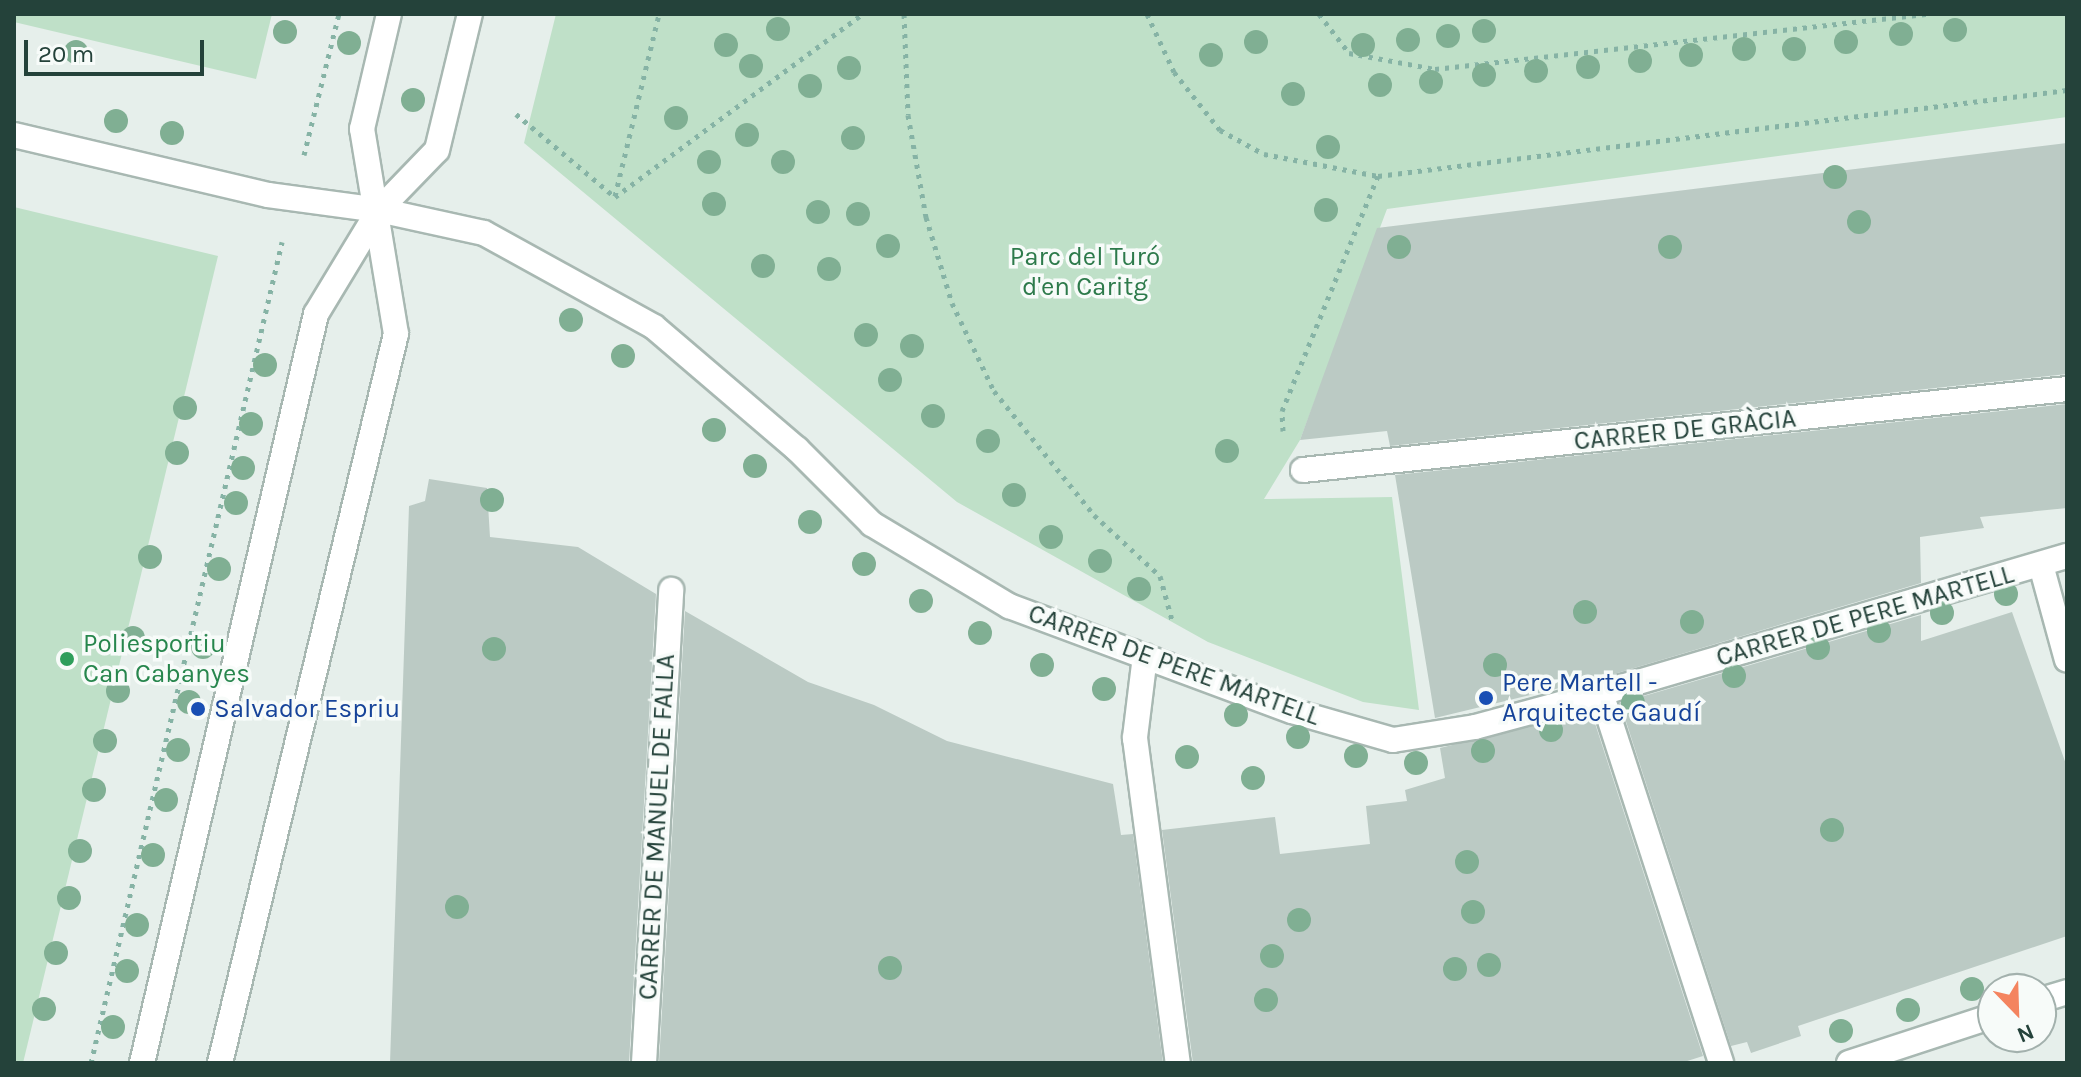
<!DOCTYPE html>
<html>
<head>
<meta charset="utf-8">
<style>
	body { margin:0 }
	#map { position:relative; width:2081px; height:1077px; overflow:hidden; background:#e6efeb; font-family:Karla,sans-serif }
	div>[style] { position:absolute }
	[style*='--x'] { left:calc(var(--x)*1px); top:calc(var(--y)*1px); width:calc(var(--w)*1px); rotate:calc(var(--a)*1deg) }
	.green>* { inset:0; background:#bfe0c8 }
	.building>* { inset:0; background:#bbcac4 }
	.path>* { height:5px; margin-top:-2.5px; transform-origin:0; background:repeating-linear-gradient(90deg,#86b3a5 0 4px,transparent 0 10px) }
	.roads { filter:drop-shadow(2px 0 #a8b8b2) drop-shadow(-2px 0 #a8b8b2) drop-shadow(0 2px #a8b8b2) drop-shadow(0 -2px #a8b8b2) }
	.minor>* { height:24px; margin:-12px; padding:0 12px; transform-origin:12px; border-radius:12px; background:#fff }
	.trees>* { width:24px; height:24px; margin:-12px; border-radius:50%; background:#80af93 }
	.dots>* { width:22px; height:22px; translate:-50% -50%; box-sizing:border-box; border:4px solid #f7fbf9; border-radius:50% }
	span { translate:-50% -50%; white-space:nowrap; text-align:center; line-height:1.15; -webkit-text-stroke:7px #f7fbf9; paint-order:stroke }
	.park-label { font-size:26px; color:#2d7a4b }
	.street-label { font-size:26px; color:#24423a }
	.leisure-label { font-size:26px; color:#27864d }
	.left { translate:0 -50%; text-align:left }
	.transit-label { font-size:26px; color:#164399 }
	.frame { position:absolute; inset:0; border:16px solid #24423a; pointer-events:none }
	.north { position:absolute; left:1977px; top:973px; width:80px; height:80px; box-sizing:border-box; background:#f7fbf9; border:2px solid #a3b1ad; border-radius:50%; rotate:157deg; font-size:22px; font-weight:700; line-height:32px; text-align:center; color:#24423a }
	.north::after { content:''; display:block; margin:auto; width:28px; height:36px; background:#f4845f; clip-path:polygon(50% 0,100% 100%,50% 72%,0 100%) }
	.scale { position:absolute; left:24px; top:40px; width:180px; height:36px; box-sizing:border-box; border:4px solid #24423a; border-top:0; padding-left:10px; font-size:24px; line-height:28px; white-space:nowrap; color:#24423a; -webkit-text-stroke:6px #f7fbf9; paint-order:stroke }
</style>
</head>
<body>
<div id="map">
	<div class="green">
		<i style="clip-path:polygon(14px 14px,272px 14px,256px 79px,14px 22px)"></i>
		<i style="clip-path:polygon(556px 14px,2067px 14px,2067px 117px,1387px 209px,1300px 440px,1264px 499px,1392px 497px,1419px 710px,1363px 702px,1208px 642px,957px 502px,524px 143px)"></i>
		<i style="clip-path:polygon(14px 207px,218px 256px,23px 1063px,14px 1063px)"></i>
	</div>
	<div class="building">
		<i style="clip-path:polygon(2067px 143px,2067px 374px,1390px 446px,1387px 431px,1300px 440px,1377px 228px)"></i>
		<i style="clip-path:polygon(2067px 404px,2067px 508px,1980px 517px,1984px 528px,1920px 537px,1921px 583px,1597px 679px,1435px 718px,1395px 475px)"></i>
		<i style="clip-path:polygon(429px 479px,487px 488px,490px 537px,578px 547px,656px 594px,629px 1063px,390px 1063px,409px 506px,425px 501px)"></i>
		<i style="clip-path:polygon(685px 611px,808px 682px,874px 705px,947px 741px,1113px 784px,1121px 835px,1133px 834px,1163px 1063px,659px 1063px)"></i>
		<i style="clip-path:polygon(2012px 612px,2067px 767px,2067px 936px,1798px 1026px,1801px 1036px,1751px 1053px,1747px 1042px,1731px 1046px,1620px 703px,1921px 615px,1921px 641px)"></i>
		<i style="clip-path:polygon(1591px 711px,1703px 1056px,1681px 1063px,1193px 1063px,1162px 830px,1275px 817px,1280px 854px,1370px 844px,1366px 806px,1407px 801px,1405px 790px,1445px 778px,1440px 748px)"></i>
	</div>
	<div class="path">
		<i style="--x:904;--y:14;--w:101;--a:87.7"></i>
		<i style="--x:908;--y:115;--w:104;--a:80"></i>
		<i style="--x:926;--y:217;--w:90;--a:73.2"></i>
		<i style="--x:952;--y:303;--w:98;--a:64.5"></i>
		<i style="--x:994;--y:391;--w:159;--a:51.1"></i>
		<i style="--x:1094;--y:515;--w:90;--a:42.7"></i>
		<i style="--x:1160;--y:576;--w:46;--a:74.7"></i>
		<i style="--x:1147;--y:14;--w:64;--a:65"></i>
		<i style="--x:1174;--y:72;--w:74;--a:51.6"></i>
		<i style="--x:1220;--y:130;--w:50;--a:28.6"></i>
		<i style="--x:1264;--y:154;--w:116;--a:10.9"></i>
		<i style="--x:1378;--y:176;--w:694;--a:-7.11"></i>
		<i style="--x:1319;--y:14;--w:49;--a:52.4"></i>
		<i style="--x:1349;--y:53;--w:87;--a:10.5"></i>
		<i style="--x:1435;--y:69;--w:496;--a:-6.4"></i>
		<i style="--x:516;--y:114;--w:129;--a:40"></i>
		<i style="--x:304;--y:155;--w:145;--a:-76.1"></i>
		<i style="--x:615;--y:196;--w:187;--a:-76.4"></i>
		<i style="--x:615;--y:197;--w:307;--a:-36.5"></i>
		<i style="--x:1283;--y:431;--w:20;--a:-93"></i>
		<i style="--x:1282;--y:411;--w:254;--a:-67.8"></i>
		<i style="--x:91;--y:1063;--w:843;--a:-76.9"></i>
	</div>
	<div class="roads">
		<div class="minor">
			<i style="--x:14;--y:135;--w:261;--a:13.3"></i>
			<i style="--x:268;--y:195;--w:112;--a:7.7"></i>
			<i style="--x:379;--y:210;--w:107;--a:12.4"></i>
			<i style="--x:484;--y:233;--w:194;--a:28.9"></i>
			<i style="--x:654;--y:327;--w:188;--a:40.5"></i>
			<i style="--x:797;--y:449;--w:106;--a:45"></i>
			<i style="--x:872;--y:524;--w:160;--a:30.9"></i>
			<i style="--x:1009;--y:606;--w:302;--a:20.4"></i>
			<i style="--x:1292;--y:711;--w:105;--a:16"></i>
			<i style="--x:1393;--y:740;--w:83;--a:-9"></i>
			<i style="--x:1475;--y:727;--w:131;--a:-15.1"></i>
			<i style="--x:1601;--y:693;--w:486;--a:-16.4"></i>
			<i style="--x:1303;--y:470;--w:768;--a:-6.05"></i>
			<i style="--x:2041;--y:565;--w:98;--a:74.7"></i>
			<i style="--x:1145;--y:656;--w:83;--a:97"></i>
			<i style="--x:1135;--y:738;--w:328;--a:82.5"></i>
			<i style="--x:1601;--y:693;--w:389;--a:72"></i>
			<i style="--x:2041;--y:1000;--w:27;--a:-17"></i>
			<i style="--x:142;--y:1063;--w:769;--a:-76.92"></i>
			<i style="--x:316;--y:314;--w:122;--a:-58.8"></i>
			<i style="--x:379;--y:210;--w:83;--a:-46"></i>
			<i style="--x:437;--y:150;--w:140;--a:-76.4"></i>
			<i style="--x:220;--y:1063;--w:750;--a:-76.43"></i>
			<i style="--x:396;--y:334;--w:208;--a:-99.4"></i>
			<i style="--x:362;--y:129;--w:118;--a:-76.8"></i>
			<i style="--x:644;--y:1063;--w:474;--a:-86.7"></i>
			<i style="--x:1849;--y:1063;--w:151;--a:-18.1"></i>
		</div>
	</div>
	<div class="trees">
		<i style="left:778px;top:29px"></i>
		<i style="left:1955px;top:30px"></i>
		<i style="left:1484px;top:31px"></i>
		<i style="left:285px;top:32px"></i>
		<i style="left:1901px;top:34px"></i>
		<i style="left:1448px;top:36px"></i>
		<i style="left:1408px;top:40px"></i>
		<i style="left:1256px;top:42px"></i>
		<i style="left:1846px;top:42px"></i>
		<i style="left:349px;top:43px"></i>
		<i style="left:726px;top:45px"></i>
		<i style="left:1363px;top:45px"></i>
		<i style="left:1744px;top:49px"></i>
		<i style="left:1794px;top:49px"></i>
		<i style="left:76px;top:52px"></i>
		<i style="left:1211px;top:55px"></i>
		<i style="left:1691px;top:55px"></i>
		<i style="left:1640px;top:61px"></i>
		<i style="left:751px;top:66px"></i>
		<i style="left:1588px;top:67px"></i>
		<i style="left:849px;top:68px"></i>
		<i style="left:1536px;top:71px"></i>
		<i style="left:1484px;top:75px"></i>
		<i style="left:1431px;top:82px"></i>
		<i style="left:1380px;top:85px"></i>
		<i style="left:810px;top:86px"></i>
		<i style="left:1293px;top:94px"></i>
		<i style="left:413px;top:100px"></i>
		<i style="left:676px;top:118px"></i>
		<i style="left:116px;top:121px"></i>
		<i style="left:172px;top:133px"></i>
		<i style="left:747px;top:135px"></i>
		<i style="left:853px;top:138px"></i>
		<i style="left:1328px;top:147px"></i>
		<i style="left:709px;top:162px"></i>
		<i style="left:783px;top:162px"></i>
		<i style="left:1835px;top:177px"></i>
		<i style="left:714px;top:204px"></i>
		<i style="left:1326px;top:210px"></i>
		<i style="left:818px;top:212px"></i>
		<i style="left:858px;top:214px"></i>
		<i style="left:1859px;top:222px"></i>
		<i style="left:888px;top:246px"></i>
		<i style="left:1399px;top:247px"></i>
		<i style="left:1670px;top:247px"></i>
		<i style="left:763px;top:266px"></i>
		<i style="left:829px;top:269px"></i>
		<i style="left:571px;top:320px"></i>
		<i style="left:866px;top:335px"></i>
		<i style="left:912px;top:346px"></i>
		<i style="left:623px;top:356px"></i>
		<i style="left:265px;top:365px"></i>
		<i style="left:890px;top:380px"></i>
		<i style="left:185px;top:408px"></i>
		<i style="left:933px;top:416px"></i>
		<i style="left:251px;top:424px"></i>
		<i style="left:714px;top:430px"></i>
		<i style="left:988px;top:441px"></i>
		<i style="left:1227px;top:451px"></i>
		<i style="left:177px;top:453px"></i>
		<i style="left:755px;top:466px"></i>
		<i style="left:243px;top:468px"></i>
		<i style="left:1014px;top:495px"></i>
		<i style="left:492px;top:500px"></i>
		<i style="left:236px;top:503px"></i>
		<i style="left:810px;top:522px"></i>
		<i style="left:1051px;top:537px"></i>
		<i style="left:150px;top:557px"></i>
		<i style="left:1100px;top:561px"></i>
		<i style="left:864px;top:564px"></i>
		<i style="left:219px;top:569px"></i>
		<i style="left:1139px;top:589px"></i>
		<i style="left:2006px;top:594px"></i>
		<i style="left:921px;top:601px"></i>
		<i style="left:1585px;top:612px"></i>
		<i style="left:1942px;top:613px"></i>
		<i style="left:1692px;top:622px"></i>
		<i style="left:1879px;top:631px"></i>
		<i style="left:980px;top:633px"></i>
		<i style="left:133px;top:638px"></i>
		<i style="left:203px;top:647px"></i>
		<i style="left:1818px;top:648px"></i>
		<i style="left:494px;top:649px"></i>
		<i style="left:1042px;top:665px"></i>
		<i style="left:1495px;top:665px"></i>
		<i style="left:1734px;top:676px"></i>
		<i style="left:1104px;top:689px"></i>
		<i style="left:118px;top:691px"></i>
		<i style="left:189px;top:702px"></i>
		<i style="left:1633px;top:703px"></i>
		<i style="left:1236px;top:715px"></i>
		<i style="left:1551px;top:730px"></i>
		<i style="left:1298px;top:737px"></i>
		<i style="left:105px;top:741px"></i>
		<i style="left:178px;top:750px"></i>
		<i style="left:1483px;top:751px"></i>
		<i style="left:1356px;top:756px"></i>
		<i style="left:1187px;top:757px"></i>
		<i style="left:1416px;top:763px"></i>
		<i style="left:1253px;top:778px"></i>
		<i style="left:94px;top:790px"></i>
		<i style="left:166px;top:800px"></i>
		<i style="left:1832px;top:830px"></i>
		<i style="left:80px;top:851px"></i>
		<i style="left:153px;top:855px"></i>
		<i style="left:1467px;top:862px"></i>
		<i style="left:69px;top:898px"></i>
		<i style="left:457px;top:907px"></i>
		<i style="left:1473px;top:912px"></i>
		<i style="left:1299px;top:920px"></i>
		<i style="left:137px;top:925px"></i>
		<i style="left:56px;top:953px"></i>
		<i style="left:1272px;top:956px"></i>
		<i style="left:1489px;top:965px"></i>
		<i style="left:890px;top:968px"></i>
		<i style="left:1455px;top:969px"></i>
		<i style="left:127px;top:971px"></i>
		<i style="left:1972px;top:989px"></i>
		<i style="left:1266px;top:1000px"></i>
		<i style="left:44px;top:1009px"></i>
		<i style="left:1908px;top:1010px"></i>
		<i style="left:113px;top:1027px"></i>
		<i style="left:1841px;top:1031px"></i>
	</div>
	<div class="dots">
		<i style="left:67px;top:659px;background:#2e9e5b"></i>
		<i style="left:1486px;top:698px;background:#1a4fb4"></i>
		<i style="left:198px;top:709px;background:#1a4fb4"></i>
	</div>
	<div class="park-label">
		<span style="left:1085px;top:272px">Parc del Turó<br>d'en Caritg</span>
	</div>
	<div class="street-label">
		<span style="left:1685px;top:430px;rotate:-6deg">CARRER DE GRÀCIA</span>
		<span style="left:1865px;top:616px;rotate:-16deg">CARRER DE PERE MARTELL</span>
		<span style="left:1174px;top:665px;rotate:20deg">CARRER DE PERE MARTELL</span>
		<span style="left:657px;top:827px;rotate:-87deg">CARRER DE MANUEL DE FALLA</span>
	</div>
	<div class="leisure-label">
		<span class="left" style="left:83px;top:659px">Poliesportiu<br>Can Cabanyes</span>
	</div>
	<div class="transit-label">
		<span class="left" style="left:1502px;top:698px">Pere Martell -<br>Arquitecte Gaudí</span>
		<span class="left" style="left:214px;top:709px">Salvador Espriu</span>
	</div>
	<div class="frame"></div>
	<div class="north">N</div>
	<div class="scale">20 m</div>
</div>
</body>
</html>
